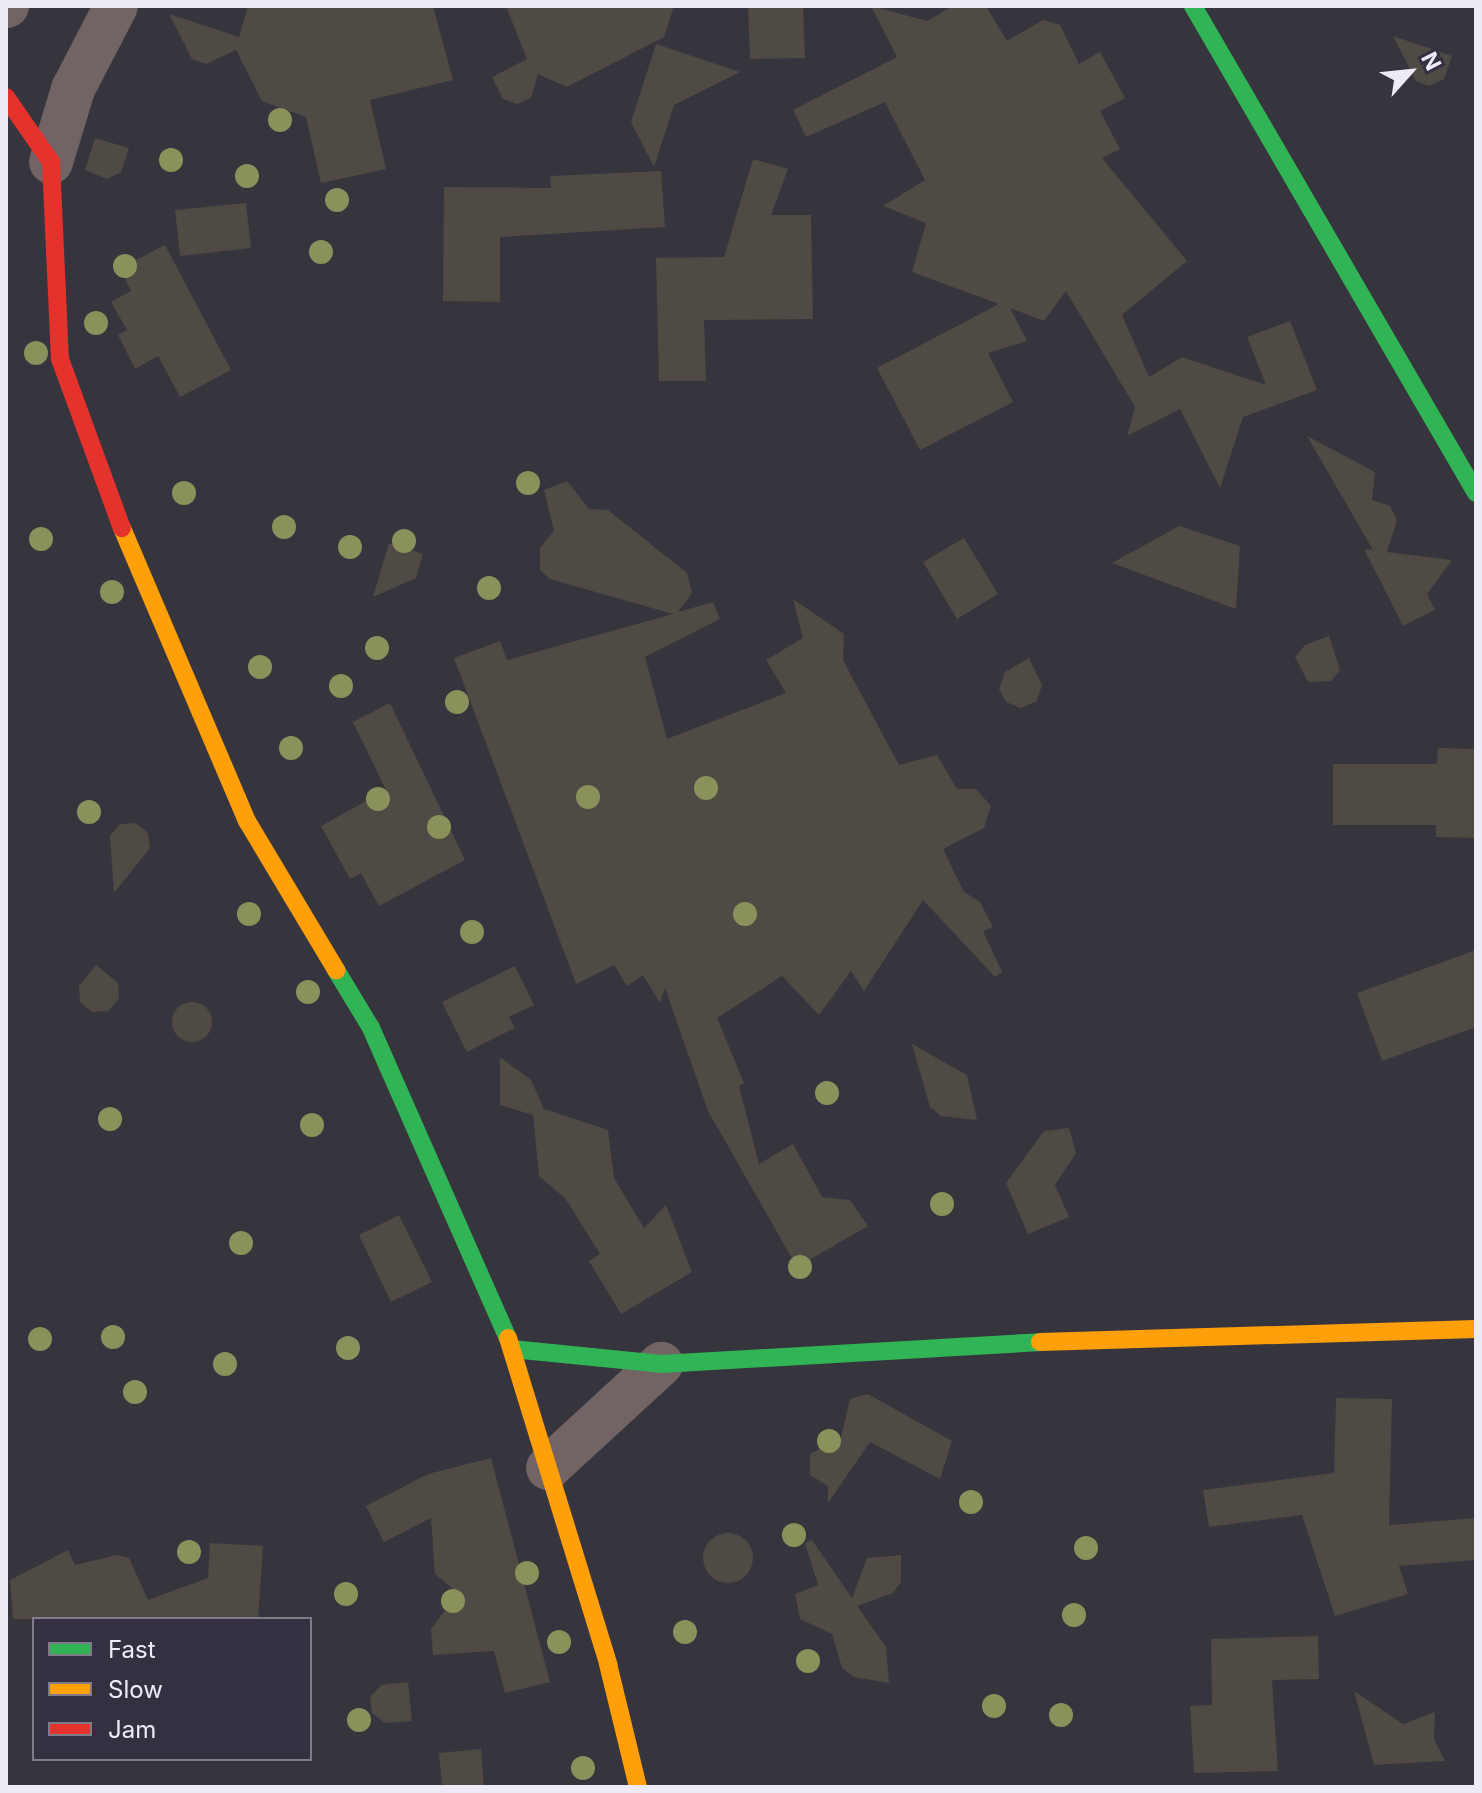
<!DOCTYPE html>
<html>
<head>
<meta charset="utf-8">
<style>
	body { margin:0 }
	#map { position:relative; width:1482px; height:1793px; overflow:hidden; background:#36343d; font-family:Inter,sans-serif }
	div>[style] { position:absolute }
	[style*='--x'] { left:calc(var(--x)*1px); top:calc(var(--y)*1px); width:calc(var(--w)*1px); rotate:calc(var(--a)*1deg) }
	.building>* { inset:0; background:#504a44 }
	.round { border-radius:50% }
	.street>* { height:44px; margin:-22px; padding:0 22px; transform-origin:22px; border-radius:22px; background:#726364 }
	.fast>* { height:18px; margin:-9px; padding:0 9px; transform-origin:9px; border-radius:9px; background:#30b455 }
	.slow>* { height:18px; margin:-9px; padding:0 9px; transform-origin:9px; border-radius:9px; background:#ff9f0a }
	.jam>* { height:18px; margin:-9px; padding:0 9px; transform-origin:9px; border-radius:9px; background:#e5322d }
	.trees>* { width:24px; height:24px; margin:-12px; border-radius:50%; background:#8a915b }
	span { translate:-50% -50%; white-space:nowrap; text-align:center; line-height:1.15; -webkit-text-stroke:7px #353041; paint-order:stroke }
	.frame { position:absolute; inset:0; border:8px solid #eeebf6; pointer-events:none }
	.legend { position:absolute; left:32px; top:1617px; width:280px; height:144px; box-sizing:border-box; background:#353041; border:2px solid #7f7b89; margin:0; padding:10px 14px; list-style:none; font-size:24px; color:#eeebf6 }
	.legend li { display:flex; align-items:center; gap:16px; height:40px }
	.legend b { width:40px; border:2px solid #7f7b89 }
	.north { position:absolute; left:1370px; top:32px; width:80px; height:80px; -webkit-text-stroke:6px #353041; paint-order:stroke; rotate:63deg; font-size:22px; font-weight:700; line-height:32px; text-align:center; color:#eeebf6 }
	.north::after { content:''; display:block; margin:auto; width:28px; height:36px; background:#eeebf6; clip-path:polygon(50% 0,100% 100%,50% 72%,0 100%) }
</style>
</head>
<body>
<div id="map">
	<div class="building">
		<i style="clip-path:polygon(248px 6px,433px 6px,453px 80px,370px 100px,386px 169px,321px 183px,306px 117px,262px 101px,236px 50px,206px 64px,192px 59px,169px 14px,239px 37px)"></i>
		<i style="clip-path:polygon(506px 6px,674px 6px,664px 37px,567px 87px,538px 74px,531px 98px,517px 104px,503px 99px,492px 77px,527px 59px)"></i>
		<i style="clip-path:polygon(748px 6px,803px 6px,805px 58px,750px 59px)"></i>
		<i style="clip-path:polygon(871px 6px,927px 21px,953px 6px,986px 6px,1007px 41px,1043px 20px,1060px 25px,1079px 64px,1100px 52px,1125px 98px,1100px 111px,1120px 149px,1102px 158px,1187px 261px,1122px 315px,1149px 377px,1182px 357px,1266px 385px,1247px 337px,1290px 321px,1317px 390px,1243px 417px,1220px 488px,1180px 409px,1127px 436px,1135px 407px,1066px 291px,1044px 321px,1010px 308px,1027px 341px,988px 353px,1013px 402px,920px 450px,877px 368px,999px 304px,912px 272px,926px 223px,883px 206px,925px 180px,885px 102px,806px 137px,793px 110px,897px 57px)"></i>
		<i style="clip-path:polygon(1393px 36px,1452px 56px,1444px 79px,1429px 86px,1416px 81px)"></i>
		<i style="clip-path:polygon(656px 44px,740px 72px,674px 105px,654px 167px,631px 122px)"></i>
		<i style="clip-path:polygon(95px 138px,129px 148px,121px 172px,107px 179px,85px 170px)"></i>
		<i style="clip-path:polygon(753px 159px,788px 169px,771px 215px,811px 215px,813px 319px,704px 320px,706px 381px,659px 381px,656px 258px,724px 257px)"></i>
		<i style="clip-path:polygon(661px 171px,665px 227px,500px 237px,500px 302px,443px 301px,444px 187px,551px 188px,550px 176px)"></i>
		<i style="clip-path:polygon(246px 203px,251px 248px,180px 256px,175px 210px)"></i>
		<i style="clip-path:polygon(165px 245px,231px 370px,180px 397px,158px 356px,135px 369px,118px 335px,127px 330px,111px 302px,131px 291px,120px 268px)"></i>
		<i style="clip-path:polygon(1307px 436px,1375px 472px,1372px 500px,1390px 506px,1397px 520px,1387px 552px,1452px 560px,1427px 594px,1435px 610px,1403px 626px,1364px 549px,1373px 550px)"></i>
		<i style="clip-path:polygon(567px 481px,589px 509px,608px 510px,687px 573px,692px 593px,678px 612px,713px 602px,720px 619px,645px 657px,667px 739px,786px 693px,766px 660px,803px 638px,793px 599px,844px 634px,843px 660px,899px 765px,937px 755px,957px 789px,976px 789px,991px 806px,984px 828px,943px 849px,964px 892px,980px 902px,993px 927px,983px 931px,1002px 972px,995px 977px,923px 900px,864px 991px,851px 971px,819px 1015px,782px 976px,717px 1018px,744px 1083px,739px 1086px,759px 1164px,793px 1144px,822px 1197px,850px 1200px,868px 1226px,797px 1267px,708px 1111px,665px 988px,660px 1003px,643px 975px,627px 986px,614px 965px,576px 984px,454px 658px,500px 641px,507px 660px,673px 614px,550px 579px,540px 570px,540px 548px,554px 531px,544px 490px)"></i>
		<i style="clip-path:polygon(1179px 526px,1240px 546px,1236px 609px,1112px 563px)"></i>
		<i style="clip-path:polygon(964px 538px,998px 594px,957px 619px,923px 562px)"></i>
		<i style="clip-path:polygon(389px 543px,423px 554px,416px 578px,373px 597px)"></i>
		<i style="clip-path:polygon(1329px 636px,1340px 670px,1331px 681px,1308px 682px,1295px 657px,1305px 645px)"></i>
		<i style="clip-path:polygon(1029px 658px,1042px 685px,1037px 701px,1021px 708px,1006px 702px,999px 689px,1005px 672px)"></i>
		<i style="clip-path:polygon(390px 703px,465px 860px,379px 906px,361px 873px,350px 879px,321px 826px,386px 790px,353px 722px)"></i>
		<i style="clip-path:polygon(1438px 748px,1476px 749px,1476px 838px,1436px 837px,1436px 825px,1333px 825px,1333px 764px,1437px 764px)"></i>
		<i style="clip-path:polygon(136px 823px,148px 833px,150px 848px,114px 893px,110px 836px,120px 824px)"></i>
		<i style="clip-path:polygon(1476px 950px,1476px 1027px,1382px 1061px,1357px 993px)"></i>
		<i style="clip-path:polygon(96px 965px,118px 983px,119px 999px,108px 1011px,92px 1012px,80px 1002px,79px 986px)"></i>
		<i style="clip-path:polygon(515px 966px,534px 1005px,509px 1017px,515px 1028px,467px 1052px,442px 1002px)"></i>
		<i class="round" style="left:172px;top:1002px;width:40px;height:40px"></i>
		<i style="clip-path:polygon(912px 1044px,967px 1075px,977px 1120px,941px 1116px,930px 1107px)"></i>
		<i style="clip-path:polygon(500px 1057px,531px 1080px,544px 1109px,608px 1130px,614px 1178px,644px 1228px,666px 1205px,692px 1272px,621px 1314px,589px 1261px,600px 1254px,565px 1198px,539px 1176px,533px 1115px,500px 1105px)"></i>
		<i style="clip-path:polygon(1069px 1128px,1076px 1153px,1055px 1185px,1069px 1217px,1028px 1234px,1006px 1183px,1044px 1131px)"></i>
		<i style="clip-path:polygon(399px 1215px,432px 1282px,391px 1302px,359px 1235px)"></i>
		<i style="clip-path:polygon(868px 1394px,952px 1441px,940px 1479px,870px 1442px,828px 1503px,828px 1486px,810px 1475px,810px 1454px,841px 1437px,850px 1399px)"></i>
		<i style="clip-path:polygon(1336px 1398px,1392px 1399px,1389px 1525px,1476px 1518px,1476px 1560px,1399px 1566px,1408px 1594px,1335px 1616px,1302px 1515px,1209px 1527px,1203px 1490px,1334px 1473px)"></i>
		<i style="clip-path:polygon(491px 1458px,550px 1682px,505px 1693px,494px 1651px,433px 1655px,431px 1629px,458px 1593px,435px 1574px,431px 1518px,384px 1542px,366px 1506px,428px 1474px)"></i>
		<i class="round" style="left:703px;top:1533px;width:50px;height:50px"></i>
		<i style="clip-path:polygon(812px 1540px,852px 1598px,867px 1558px,901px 1555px,901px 1582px,893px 1593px,857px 1606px,886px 1647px,889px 1683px,854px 1677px,842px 1668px,832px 1634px,800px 1619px,795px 1594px,818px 1585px,805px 1543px)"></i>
		<i style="clip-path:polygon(210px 1543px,263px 1546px,258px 1619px,13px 1619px,10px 1580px,68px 1550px,75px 1565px,117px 1555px,129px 1558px,148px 1600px,208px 1578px)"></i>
		<i style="clip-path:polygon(1318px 1636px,1319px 1679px,1272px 1680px,1278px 1771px,1194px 1773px,1190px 1706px,1212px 1705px,1211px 1639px)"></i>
		<i style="clip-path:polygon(408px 1682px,412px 1721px,385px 1723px,372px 1713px,370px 1697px,381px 1685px)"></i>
		<i style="clip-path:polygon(1354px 1691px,1403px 1724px,1435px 1712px,1434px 1739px,1445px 1761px,1374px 1765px)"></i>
		<i style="clip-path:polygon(481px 1749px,484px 1787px,442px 1787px,439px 1753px)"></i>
	</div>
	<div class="street">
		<i style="--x:6;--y:6;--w:1;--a:0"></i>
		<i style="--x:51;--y:162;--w:76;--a:-73.2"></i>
		<i style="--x:73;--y:89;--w:93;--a:-62.6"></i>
		<i style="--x:548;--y:1468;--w:154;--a:-42.6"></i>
	</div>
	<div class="fast">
		<i style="--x:1193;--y:6;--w:563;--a:59.84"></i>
		<i style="--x:336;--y:970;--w:68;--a:58.9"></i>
		<i style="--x:371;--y:1028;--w:339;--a:66.2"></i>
		<i style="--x:512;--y:1349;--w:150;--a:5.7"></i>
		<i style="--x:661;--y:1364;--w:380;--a:-3.3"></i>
	</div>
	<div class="slow">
		<i style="--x:122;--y:528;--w:319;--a:66.9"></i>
		<i style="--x:247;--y:821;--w:174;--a:59.1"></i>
		<i style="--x:508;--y:1338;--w:341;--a:72.9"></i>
		<i style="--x:608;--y:1664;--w:127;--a:76.3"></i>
		<i style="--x:1040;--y:1342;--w:436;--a:-1.7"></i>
	</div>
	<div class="jam">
		<i style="--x:6;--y:97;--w:79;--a:55.3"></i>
		<i style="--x:51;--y:162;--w:197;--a:87.4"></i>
		<i style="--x:60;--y:359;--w:180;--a:69.9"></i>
	</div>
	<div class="trees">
		<i style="left:280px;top:120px"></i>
		<i style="left:171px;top:160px"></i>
		<i style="left:247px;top:176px"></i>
		<i style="left:337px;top:200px"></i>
		<i style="left:321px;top:252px"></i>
		<i style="left:125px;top:266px"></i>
		<i style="left:96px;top:323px"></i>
		<i style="left:36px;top:353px"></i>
		<i style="left:528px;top:483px"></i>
		<i style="left:184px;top:493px"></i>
		<i style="left:284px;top:527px"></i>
		<i style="left:41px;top:539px"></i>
		<i style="left:404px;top:541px"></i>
		<i style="left:350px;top:547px"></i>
		<i style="left:489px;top:588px"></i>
		<i style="left:112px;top:592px"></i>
		<i style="left:377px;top:648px"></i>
		<i style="left:260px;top:667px"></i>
		<i style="left:341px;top:686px"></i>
		<i style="left:457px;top:702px"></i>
		<i style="left:291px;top:748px"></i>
		<i style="left:706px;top:788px"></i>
		<i style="left:588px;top:797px"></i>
		<i style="left:378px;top:799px"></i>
		<i style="left:89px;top:812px"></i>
		<i style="left:439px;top:827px"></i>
		<i style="left:249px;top:914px"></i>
		<i style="left:745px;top:914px"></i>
		<i style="left:472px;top:932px"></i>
		<i style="left:308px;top:992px"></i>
		<i style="left:827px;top:1093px"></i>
		<i style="left:110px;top:1119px"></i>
		<i style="left:312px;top:1125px"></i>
		<i style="left:942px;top:1204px"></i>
		<i style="left:241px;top:1243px"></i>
		<i style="left:800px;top:1267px"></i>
		<i style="left:113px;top:1337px"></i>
		<i style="left:40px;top:1339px"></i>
		<i style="left:348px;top:1348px"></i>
		<i style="left:225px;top:1364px"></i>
		<i style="left:135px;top:1392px"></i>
		<i style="left:829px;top:1441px"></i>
		<i style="left:971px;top:1502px"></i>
		<i style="left:794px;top:1535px"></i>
		<i style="left:1086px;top:1548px"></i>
		<i style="left:189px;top:1552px"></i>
		<i style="left:527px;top:1573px"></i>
		<i style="left:346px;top:1594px"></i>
		<i style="left:453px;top:1601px"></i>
		<i style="left:1074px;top:1615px"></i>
		<i style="left:685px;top:1632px"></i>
		<i style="left:559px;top:1642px"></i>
		<i style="left:808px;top:1661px"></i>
		<i style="left:994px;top:1706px"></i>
		<i style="left:1061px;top:1715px"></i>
		<i style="left:359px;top:1720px"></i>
		<i style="left:583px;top:1768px"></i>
	</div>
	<div class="frame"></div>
	<ul class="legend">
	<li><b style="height:10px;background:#30b455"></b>Fast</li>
	<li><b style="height:10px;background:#ff9f0a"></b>Slow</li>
	<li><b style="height:10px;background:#e5322d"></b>Jam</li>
	</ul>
	<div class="north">N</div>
</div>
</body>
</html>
